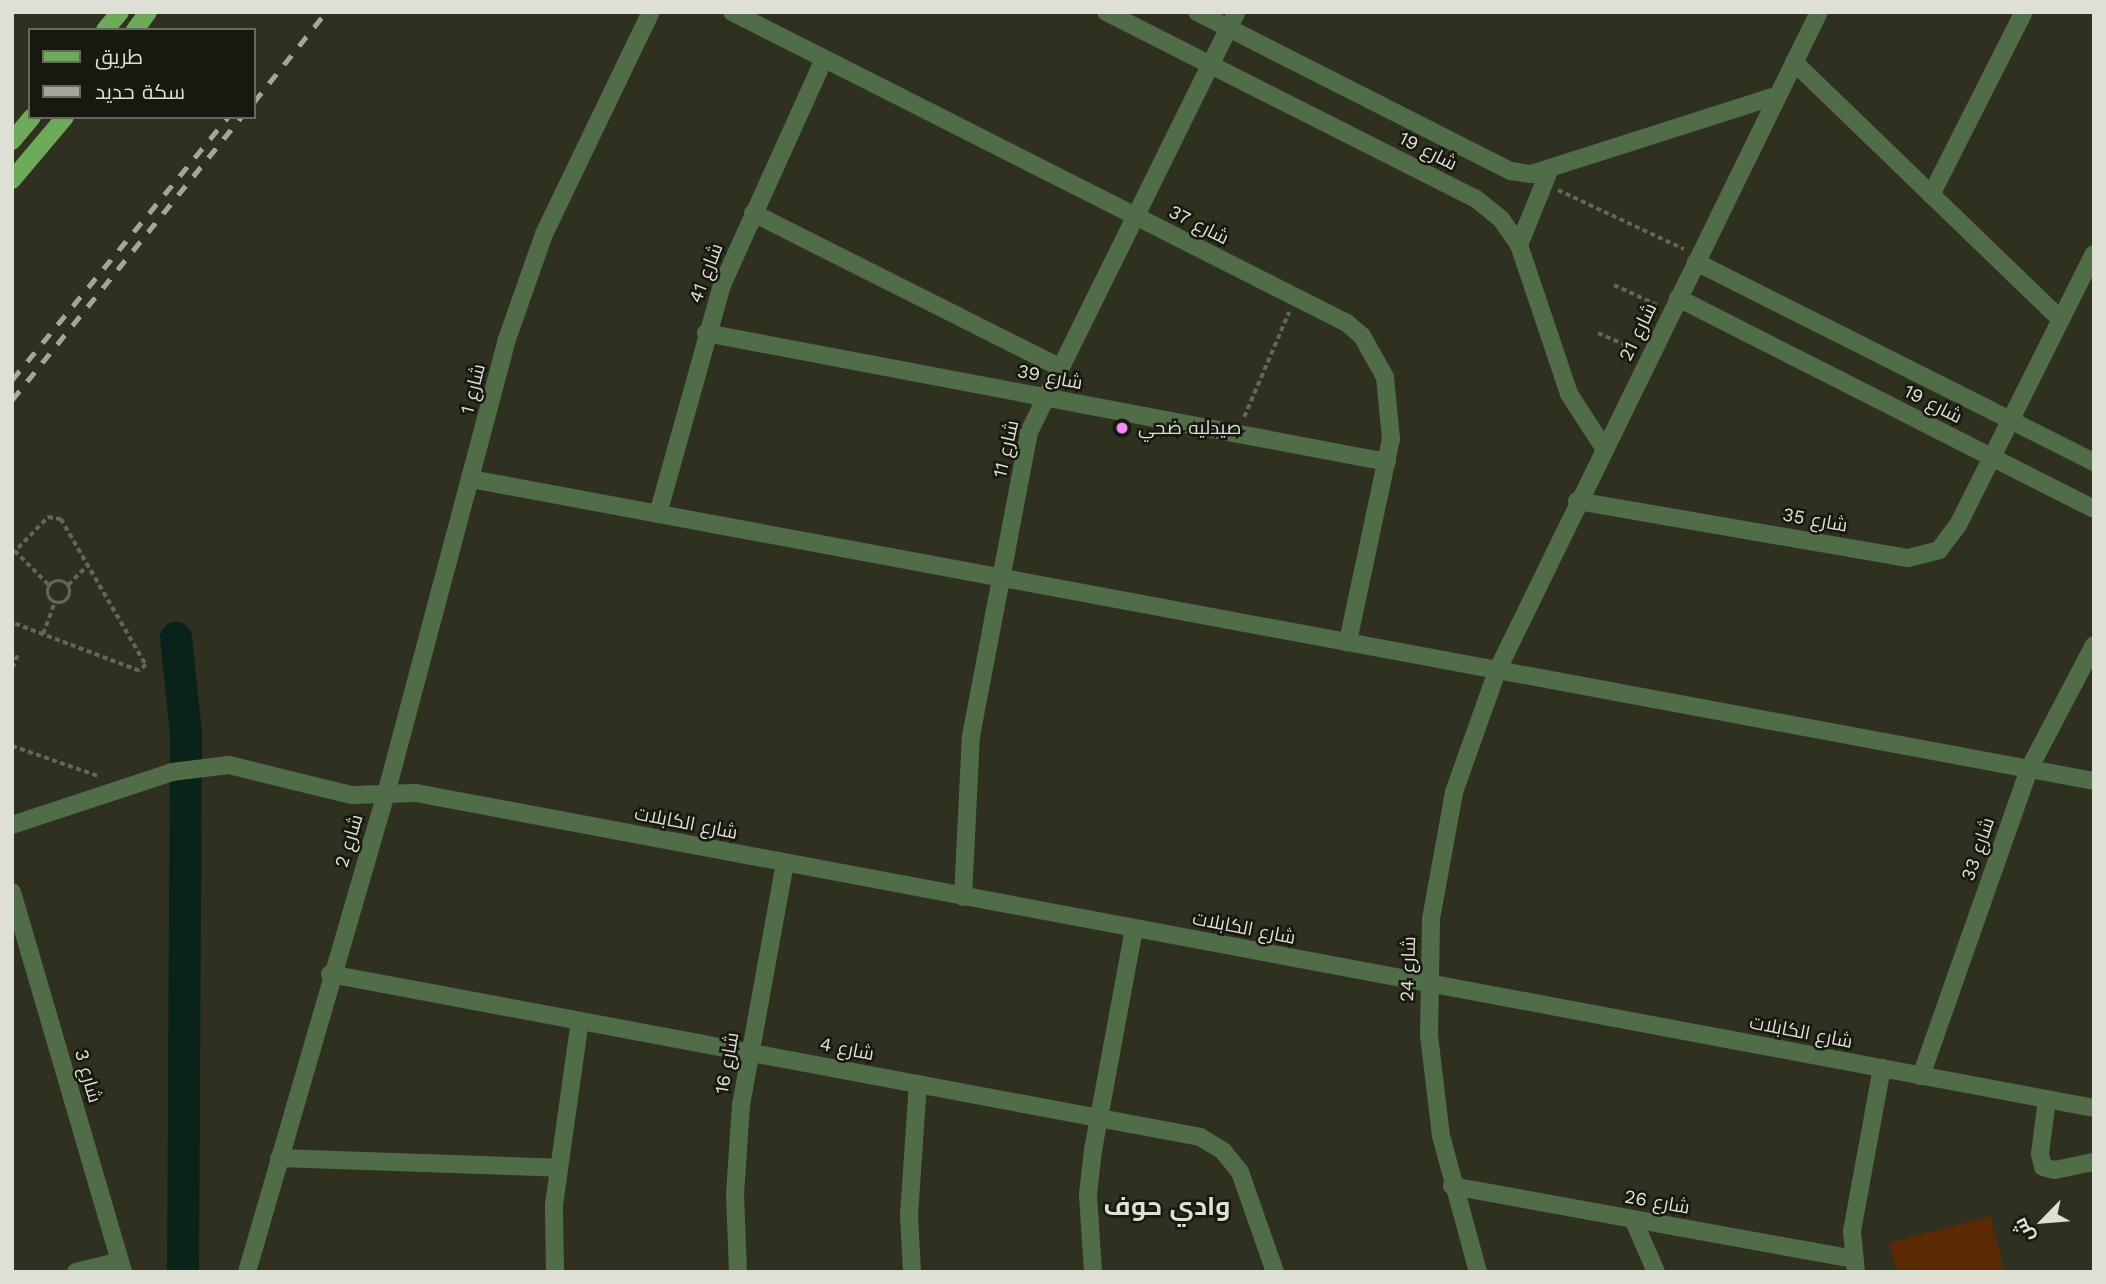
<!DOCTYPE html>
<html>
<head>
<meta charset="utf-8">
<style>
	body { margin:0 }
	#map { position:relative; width:2106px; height:1284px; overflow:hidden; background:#303020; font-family:"Work Sans",Cairo,sans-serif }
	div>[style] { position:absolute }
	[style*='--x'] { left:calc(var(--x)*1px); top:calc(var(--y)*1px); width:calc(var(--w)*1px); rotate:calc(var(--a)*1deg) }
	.green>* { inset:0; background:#5a2a05 }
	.river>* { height:32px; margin:-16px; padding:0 16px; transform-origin:16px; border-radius:16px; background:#09231a }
	.path>* { height:3.5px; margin-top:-1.75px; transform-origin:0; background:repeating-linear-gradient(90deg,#666658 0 5px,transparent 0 8.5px) }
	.path>.ring { margin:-1.75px; padding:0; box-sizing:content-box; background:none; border:3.5px solid #666658; border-radius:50% }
	.minor>* { height:18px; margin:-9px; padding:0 9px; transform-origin:9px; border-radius:9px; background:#506d47 }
	.major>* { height:18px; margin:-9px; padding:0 9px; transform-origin:9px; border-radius:9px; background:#6daa59 }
	.rail>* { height:5px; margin-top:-2.5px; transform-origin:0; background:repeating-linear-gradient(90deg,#a5a69a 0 12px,transparent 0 24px) }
	.dots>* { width:19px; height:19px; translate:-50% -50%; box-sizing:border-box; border:4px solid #171810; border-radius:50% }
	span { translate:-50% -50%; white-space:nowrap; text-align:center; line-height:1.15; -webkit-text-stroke:5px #171810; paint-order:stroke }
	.street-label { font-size:19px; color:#dedfd5 }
	.poi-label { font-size:19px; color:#dedfd5 }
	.left { translate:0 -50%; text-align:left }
	.district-label { font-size:26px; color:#dedfd5; font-weight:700 }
	.frame { position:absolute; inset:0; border:14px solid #dedfd5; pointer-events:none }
	.legend { position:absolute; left:28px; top:28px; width:228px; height:91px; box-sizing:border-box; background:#171810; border:2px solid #67685f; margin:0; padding:9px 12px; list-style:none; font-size:21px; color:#dedfd5 }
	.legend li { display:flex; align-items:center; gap:14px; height:35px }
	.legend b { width:35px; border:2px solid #67685f }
	.north { position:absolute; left:2008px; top:1186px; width:70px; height:70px; -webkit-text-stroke:5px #171810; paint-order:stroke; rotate:245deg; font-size:19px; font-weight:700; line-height:28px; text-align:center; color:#dedfd5 }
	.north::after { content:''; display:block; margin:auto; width:24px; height:32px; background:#dedfd5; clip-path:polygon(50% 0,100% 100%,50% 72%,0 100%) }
</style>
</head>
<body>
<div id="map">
	<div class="green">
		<i style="clip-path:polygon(1990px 1216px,2004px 1270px,1897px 1272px,1889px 1243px)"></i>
	</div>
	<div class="river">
		<i style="--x:176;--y:638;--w:96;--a:84"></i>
		<i style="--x:186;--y:733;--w:539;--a:90.32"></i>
	</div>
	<div class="path">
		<i style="--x:1558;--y:190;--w:139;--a:25.1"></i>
		<i style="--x:1614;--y:285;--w:47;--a:24.9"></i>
		<i style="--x:1598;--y:333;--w:40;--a:23.4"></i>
		<i style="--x:1244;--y:417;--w:114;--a:-66.8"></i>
		<i style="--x:15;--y:551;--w:49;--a:45"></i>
		<i style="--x:12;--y:554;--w:52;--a:-45.8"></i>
		<i style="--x:48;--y:517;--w:13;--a:9"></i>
		<i style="--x:61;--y:519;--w:169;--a:59.8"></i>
		<i style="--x:146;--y:665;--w:9;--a:139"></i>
		<i style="--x:139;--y:671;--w:136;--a:-159.3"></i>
		<i class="ring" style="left:48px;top:581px;width:18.5px;height:18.5px"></i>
		<i style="--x:68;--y:585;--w:28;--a:-45"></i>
		<i style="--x:43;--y:634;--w:33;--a:-70"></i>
		<i style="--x:12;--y:668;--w:15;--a:-67"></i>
		<i style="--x:12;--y:746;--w:91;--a:19.2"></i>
	</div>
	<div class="minor">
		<i style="--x:732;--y:12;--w:689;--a:26.83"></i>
		<i style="--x:1347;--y:323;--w:20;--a:41"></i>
		<i style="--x:1362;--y:336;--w:47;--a:60.7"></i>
		<i style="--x:1385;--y:377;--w:62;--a:84.5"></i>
		<i style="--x:1391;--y:439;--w:208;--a:102"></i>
		<i style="--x:1106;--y:12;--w:413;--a:26.8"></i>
		<i style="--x:1475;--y:198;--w:33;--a:39"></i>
		<i style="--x:1501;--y:219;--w:32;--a:55"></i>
		<i style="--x:1519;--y:245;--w:157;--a:71.4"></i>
		<i style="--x:1569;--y:394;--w:64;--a:57.1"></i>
		<i style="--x:1197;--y:12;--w:352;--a:26.9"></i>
		<i style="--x:1511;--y:171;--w:20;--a:9"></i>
		<i style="--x:1531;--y:174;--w:259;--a:-17.7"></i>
		<i style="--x:1794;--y:62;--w:371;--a:44"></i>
		<i style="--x:1931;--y:195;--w:205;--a:-63.1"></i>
		<i style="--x:753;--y:213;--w:345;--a:26.7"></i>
		<i style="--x:1519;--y:245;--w:80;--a:-67.9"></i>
		<i style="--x:1696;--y:262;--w:445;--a:26.7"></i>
		<i style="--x:1678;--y:298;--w:466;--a:26.9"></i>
		<i style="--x:706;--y:333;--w:693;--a:10.73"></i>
		<i style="--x:471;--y:479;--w:1651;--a:10.54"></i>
		<i style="--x:1577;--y:501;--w:336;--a:9.8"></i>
		<i style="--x:1908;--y:558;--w:32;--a:-14"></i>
		<i style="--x:1939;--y:550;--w:31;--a:-53"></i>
		<i style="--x:1958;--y:525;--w:303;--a:-63.4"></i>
		<i style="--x:658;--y:514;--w:238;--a:-74.4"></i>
		<i style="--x:722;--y:285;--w:248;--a:-65.7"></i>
		<i style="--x:12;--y:825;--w:169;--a:-18.3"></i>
		<i style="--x:172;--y:772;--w:57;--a:-7"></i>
		<i style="--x:229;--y:765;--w:126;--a:13.8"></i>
		<i style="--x:351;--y:795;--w:65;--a:-1.8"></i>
		<i style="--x:416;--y:793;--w:1707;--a:10.63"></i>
		<i style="--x:12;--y:892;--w:396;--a:73.7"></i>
		<i style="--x:963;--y:897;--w:161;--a:-87.2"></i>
		<i style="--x:971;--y:736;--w:309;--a:-79.2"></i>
		<i style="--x:1029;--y:432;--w:469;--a:-63.7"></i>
		<i style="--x:330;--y:974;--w:885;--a:10.61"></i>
		<i style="--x:1200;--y:1137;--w:27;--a:31"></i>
		<i style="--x:1223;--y:1151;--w:27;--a:51"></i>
		<i style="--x:1240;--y:1172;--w:106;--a:70.7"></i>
		<i style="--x:1921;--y:1076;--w:325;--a:-70.6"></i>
		<i style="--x:2029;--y:769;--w:140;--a:-62.3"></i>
		<i style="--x:2047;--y:1099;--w:55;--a:97.3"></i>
		<i style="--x:2040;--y:1154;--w:13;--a:77"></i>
		<i style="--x:2043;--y:1167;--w:12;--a:14"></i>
		<i style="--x:2055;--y:1170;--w:40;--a:-12"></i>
		<i style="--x:279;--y:1158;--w:280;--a:2"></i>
		<i style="--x:1452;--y:1186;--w:408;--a:10.3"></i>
		<i style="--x:1633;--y:1219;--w:58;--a:66.5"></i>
		<i style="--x:76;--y:1272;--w:45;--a:-14"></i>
		<i style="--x:247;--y:1272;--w:498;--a:-73.8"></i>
		<i style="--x:386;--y:794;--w:468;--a:-75.1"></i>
		<i style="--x:506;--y:342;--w:114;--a:-70.6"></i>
		<i style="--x:544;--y:234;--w:246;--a:-64.3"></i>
		<i style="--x:555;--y:1272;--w:67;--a:-90.9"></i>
		<i style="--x:554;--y:1205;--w:186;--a:-82"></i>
		<i style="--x:738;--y:1272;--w:77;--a:-92.2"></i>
		<i style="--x:735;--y:1195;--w:90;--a:-86.2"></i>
		<i style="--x:741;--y:1105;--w:246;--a:-79.7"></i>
		<i style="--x:912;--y:1272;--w:57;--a:-93"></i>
		<i style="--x:909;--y:1215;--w:131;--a:-86.1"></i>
		<i style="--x:1093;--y:1272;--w:78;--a:-93.7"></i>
		<i style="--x:1088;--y:1194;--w:44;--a:-83.5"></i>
		<i style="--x:1093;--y:1150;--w:225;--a:-79.5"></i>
		<i style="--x:1478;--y:1272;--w:141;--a:-105.2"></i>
		<i style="--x:1441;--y:1136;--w:102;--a:-96.8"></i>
		<i style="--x:1429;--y:1035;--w:116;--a:-89"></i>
		<i style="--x:1431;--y:919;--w:129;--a:-79.7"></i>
		<i style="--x:1454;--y:792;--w:128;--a:-70.4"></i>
		<i style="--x:1497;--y:671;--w:733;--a:-63.96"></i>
		<i style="--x:1856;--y:1272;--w:41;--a:-95.6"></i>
		<i style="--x:1852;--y:1231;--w:166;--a:-79.6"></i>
	</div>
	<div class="major">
		<i style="--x:105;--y:30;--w:23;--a:-50"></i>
		<i style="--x:135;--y:30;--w:22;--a:-54"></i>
		<i style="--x:12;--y:141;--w:31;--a:-50"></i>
		<i style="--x:12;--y:180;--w:82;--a:-49.9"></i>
	</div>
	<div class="rail">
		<i style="--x:254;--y:102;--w:115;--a:-51.3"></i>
		<i style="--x:12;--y:380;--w:340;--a:-50.6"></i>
		<i style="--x:12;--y:400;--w:364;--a:-51"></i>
	</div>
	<div class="dots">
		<i style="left:1122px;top:428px;background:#f28af3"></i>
	</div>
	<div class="street-label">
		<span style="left:1428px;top:151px;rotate:27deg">شارع 19</span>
		<span style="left:1199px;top:225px;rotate:27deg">شارع 37</span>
		<span style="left:706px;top:273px;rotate:-69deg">شارع 41</span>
		<span style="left:1638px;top:332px;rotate:-64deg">شارع 21</span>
		<span style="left:1050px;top:377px;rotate:11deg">شارع 39</span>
		<span style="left:473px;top:389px;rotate:-76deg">شارع 1</span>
		<span style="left:1933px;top:404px;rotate:27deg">شارع 19</span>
		<span style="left:1006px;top:449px;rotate:-77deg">شارع 11</span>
		<span style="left:1815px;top:520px;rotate:10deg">شارع 35</span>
		<span style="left:686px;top:823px;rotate:11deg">شارع الكابلات</span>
		<span style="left:349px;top:841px;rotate:-73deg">شارع 2</span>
		<span style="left:1978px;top:849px;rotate:-71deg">شارع 33</span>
		<span style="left:1244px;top:928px;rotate:11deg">شارع الكابلات</span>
		<span style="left:1408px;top:969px;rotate:-88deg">شارع 24</span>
		<span style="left:1801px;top:1032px;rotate:11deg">شارع الكابلات</span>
		<span style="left:847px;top:1049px;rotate:11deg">شارع 4</span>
		<span style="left:727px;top:1063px;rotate:-80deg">شارع 16</span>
		<span style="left:88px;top:1076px;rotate:74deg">شارع 3</span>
		<span style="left:1657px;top:1202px;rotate:10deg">شارع 26</span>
	</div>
	<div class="poi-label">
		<span class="left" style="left:1138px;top:428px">صيدليه ضحي</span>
	</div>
	<div class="district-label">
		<span style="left:1167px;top:1207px">وادي حوف</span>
	</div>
	<div class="frame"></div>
	<ul class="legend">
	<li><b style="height:9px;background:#6daa59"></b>طريق</li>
	<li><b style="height:9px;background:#a5a69a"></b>سكة حديد</li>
	</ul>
	<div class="north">ش</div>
</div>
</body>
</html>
